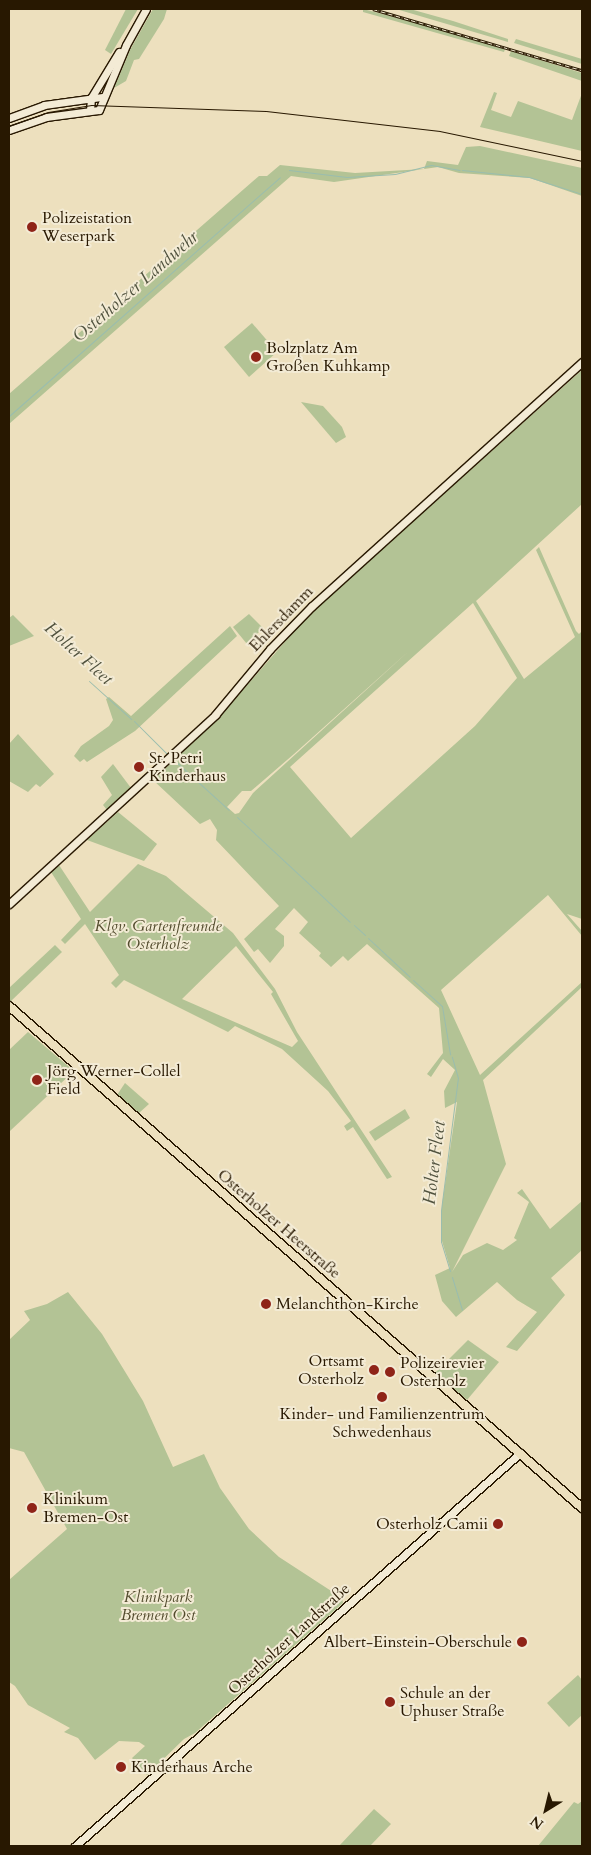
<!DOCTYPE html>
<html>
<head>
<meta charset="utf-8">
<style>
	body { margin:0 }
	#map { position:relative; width:591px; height:1855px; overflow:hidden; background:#ede0be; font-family:Cardo,serif }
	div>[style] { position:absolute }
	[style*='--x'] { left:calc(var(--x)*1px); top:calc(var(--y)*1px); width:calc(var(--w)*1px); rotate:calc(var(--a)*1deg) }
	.green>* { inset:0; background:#b3c395 }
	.stream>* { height:1px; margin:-0.5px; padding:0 0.5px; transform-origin:0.5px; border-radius:0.5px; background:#9abdae }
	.roads { filter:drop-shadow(1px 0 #281801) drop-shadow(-1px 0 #281801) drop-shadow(0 1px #281801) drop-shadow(0 -1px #281801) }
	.secondary>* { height:7px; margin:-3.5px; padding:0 3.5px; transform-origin:3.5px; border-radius:3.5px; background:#f3ebd5 }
	.primary>* { height:8px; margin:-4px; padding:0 4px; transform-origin:4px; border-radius:4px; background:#ede0be }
	.tram>* { height:1px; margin:-0.5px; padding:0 0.5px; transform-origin:0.5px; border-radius:0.5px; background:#281801 }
	.rail>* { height:3px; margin-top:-1.5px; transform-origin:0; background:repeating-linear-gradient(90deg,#f3ebd5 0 4px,#281801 0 8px); box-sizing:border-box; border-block:1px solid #281801 }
	.dots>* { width:14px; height:14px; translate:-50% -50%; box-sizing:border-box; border:2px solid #f3ebd5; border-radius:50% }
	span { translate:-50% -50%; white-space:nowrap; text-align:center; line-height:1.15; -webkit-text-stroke:4px #f3ebd5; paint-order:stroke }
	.poi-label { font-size:16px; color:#281801 }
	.left { translate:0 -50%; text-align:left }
	.right { translate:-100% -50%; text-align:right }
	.street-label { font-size:16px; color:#281801 }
	.park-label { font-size:16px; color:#524b2d; font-style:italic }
	.water-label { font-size:18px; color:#50523e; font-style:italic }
	.frame { position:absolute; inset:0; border:10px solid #281801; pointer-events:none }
	.north { position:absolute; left:521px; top:1785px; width:50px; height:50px; -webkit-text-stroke:4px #f3ebd5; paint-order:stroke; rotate:216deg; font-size:14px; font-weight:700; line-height:20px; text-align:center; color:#281801 }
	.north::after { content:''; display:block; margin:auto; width:18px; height:22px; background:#281801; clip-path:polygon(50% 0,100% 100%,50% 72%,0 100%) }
</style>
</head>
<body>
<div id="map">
	<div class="green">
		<i style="clip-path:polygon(126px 9px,138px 9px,111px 54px,105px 50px)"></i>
		<i style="clip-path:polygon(153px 9px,167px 9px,164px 19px,139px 59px,134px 60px,126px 81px,114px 88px,130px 50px)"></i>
		<i style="clip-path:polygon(363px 9px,437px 28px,505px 49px,504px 52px,363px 12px)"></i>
		<i style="clip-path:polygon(396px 9px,410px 9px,453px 21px,508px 39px,508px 42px)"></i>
		<i style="clip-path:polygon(516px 39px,582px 59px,582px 64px,514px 43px)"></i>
		<i style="clip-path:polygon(511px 51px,582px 73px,582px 81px,509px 56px)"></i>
		<i style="clip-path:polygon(494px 92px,497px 93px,491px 110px,511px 117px,518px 101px,572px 120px,582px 93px,582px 151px,480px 127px)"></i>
		<i style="clip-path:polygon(480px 146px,582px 168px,582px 196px,530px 178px,459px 173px,438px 167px,334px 182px,291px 176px,9px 424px,9px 394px,259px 176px,267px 176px,280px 165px,355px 173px,424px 169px,427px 161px,458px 165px,466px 147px)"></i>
		<i style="clip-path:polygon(252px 323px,277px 352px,249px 377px,224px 347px)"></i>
		<i style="clip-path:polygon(evenodd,582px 370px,582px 504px,476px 601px,524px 679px,575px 637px,536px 550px,539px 547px,576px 631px,579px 634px,582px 631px,582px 919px,567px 914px,582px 931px,582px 936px,548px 895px,441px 990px,480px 1075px,582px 982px,582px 987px,483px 1080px,506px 1164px,452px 1272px,463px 1255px,487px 1243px,503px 1250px,517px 1240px,514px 1238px,529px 1202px,517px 1193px,522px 1189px,550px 1229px,582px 1201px,582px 1250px,551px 1278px,565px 1295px,517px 1351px,506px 1347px,537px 1312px,517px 1300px,497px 1282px,456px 1317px,442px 1301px,435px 1275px,450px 1268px,442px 1241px,442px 1205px,457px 1102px,445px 1108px,444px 1091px,455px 1070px,443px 1059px,431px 1077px,427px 1074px,443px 1053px,439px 1008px,367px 944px,348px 961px,343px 956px,331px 967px,319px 956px,321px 953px,299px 933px,308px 922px,294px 908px,275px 929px,284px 936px,284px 946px,270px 963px,258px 949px,254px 952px,244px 939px,279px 906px,216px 840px,217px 830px,210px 819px,200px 824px,153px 780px,214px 723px,305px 619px,582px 370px,473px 603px,517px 678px,475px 726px,351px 838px,290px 767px,473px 603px,582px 370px,410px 650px,253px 793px,239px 813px,235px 814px,227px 807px,242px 791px,251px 791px,294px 754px,410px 650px)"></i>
		<i style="clip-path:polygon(301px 402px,323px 406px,342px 427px,346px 437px,336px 443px)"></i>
		<i style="clip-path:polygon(249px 614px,263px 628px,247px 644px,233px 627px)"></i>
		<i style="clip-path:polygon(13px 615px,34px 636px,9px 646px,9px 618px)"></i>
		<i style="clip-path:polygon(230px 626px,237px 636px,135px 731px,87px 762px,84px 759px,80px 762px,74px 756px,81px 746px,109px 726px,113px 720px,106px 699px,109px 697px,131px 716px)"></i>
		<i style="clip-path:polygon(18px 734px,54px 774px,40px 787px,36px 784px,28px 792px,9px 781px,9px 744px)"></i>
		<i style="clip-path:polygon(113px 764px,131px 788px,107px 810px,103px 805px,112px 795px,101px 777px)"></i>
		<i style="clip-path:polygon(118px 812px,157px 844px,144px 861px,87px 840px)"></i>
		<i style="clip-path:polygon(evenodd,138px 864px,166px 876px,233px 933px,275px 989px,297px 1032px,392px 1177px,387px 1179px,353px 1127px,347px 1131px,344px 1126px,351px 1121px,328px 1091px,282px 1049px,235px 1026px,228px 1032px,124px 980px,116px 988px,111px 983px,119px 975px,85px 924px,65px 944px,61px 940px,81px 919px,51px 872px,59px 865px,90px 912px,138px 864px,236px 946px,273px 992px,271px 994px,298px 1041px,292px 1047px,182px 999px,236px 946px)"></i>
		<i style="clip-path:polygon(55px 945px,62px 952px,10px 1002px,9px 988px)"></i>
		<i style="clip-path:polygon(28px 1032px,74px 1071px,10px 1131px,9px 1050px)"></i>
		<i style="clip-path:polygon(125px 1083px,149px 1104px,139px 1113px,117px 1095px)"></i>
		<i style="clip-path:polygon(405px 1109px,410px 1118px,375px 1141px,369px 1132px)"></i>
		<i style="clip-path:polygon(68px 1292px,102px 1334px,143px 1401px,173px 1467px,204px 1454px,220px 1488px,249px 1529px,279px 1557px,342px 1598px,343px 1603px,195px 1733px,184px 1739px,147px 1775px,132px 1758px,145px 1746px,139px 1742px,119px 1741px,95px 1760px,78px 1738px,64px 1732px,70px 1728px,28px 1705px,15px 1686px,9px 1682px,9px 1580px,67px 1529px,24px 1452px,9px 1448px,9px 1340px,30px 1320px,24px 1311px,47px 1304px)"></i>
		<i style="clip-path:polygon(468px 1340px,499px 1362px,467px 1400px,435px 1373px)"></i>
		<i style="clip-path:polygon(578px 1675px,582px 1680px,582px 1715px,569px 1727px,547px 1703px)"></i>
		<i style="clip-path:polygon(582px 1801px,582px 1846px,538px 1846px,574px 1802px,578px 1804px)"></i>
		<i style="clip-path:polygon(374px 1809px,391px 1824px,370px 1846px,339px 1846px)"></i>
	</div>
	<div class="stream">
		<i style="--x:289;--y:170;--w:58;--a:6.9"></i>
		<i style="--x:347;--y:177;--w:48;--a:-3.6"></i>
		<i style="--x:395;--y:174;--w:37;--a:-14"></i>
		<i style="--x:431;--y:165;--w:29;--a:10"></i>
		<i style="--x:462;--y:170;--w:67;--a:6"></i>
		<i style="--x:529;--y:177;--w:56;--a:17.8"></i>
		<i style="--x:9;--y:416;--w:361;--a:-41.4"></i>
		<i style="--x:89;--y:681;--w:57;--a:42.1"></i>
		<i style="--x:134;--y:721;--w:48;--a:45"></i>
		<i style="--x:174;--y:760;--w:74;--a:42.3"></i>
		<i style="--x:237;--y:817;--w:154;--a:42.9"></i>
		<i style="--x:354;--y:925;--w:15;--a:42"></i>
		<i style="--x:368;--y:938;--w:57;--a:42.9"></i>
		<i style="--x:413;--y:980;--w:39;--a:42"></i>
		<i style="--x:442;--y:1006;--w:49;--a:80.5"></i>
		<i style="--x:450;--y:1271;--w:30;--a:-107"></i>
		<i style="--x:441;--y:1242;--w:32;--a:-90"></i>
		<i style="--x:441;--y:1210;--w:133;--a:-82.7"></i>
		<i style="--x:458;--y:1078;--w:22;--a:-106"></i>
		<i style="--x:452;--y:1277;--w:34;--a:73"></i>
	</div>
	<div class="roads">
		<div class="secondary">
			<i style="--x:90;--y:110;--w:12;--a:-85"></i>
			<i style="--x:91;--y:98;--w:54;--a:-58.7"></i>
			<i style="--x:9;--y:118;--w:37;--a:-20"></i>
			<i style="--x:44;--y:105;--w:59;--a:-7.9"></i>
			<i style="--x:9;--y:130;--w:39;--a:-19"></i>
			<i style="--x:46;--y:117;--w:53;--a:-7.5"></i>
			<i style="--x:99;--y:110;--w:70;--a:-67.4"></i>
			<i style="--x:126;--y:45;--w:41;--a:-60.9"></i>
			<i style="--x:9;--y:904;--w:280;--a:-42.5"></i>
			<i style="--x:215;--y:715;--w:86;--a:-50.2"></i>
			<i style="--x:270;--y:649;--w:60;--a:-45.7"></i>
			<i style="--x:312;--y:606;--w:364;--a:-42.1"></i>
			<i style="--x:75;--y:1846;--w:594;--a:-41.45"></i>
		</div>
		<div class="primary">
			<i style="--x:9;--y:1006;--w:762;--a:41.22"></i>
		</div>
	</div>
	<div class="tram">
		<i style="--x:9;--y:126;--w:41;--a:-19.7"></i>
		<i style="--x:48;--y:112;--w:44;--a:-9.2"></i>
		<i style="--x:91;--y:105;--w:175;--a:2"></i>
		<i style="--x:266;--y:111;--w:175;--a:6.6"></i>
		<i style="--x:440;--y:131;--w:145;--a:11.9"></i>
	</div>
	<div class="rail">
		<i style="--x:373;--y:9;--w:218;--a:16.3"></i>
	</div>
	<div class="dots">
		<i style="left:32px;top:227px;background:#8f2418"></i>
		<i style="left:256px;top:357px;background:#8f2418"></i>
		<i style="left:139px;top:767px;background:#8f2418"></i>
		<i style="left:37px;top:1080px;background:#8f2418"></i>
		<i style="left:266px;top:1304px;background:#8f2418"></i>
		<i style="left:374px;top:1370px;background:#8f2418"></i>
		<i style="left:390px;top:1372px;background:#8f2418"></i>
		<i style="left:382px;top:1397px;background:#8f2418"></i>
		<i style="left:32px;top:1508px;background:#8f2418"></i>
		<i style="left:498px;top:1524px;background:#8f2418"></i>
		<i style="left:522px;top:1642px;background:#8f2418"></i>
		<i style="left:390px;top:1702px;background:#8f2418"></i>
		<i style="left:121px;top:1767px;background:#8f2418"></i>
	</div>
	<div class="poi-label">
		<span class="left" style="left:42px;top:227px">Polizeistation<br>Weserpark</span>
		<span class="left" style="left:266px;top:357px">Bolzplatz Am<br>Großen Kuhkamp</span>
		<span class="left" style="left:149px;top:767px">St. Petri<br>Kinderhaus</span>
		<span class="left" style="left:47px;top:1080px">Jörg Werner-Collel<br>Field</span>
		<span class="left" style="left:276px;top:1304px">Melanchthon-Kirche</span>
		<span class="right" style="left:364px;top:1370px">Ortsamt<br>Osterholz</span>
		<span class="left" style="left:400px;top:1372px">Polizeirevier<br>Osterholz</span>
		<span style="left:382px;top:1423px">Kinder- und Familienzentrum<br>Schwedenhaus</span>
		<span class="left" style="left:43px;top:1508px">Klinikum<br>Bremen-Ost</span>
		<span class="right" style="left:488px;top:1524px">Osterholz Camii</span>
		<span class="right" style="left:512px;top:1642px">Albert-Einstein-Oberschule</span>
		<span class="left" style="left:400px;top:1702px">Schule an der<br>Uphuser Straße</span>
		<span class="left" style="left:131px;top:1767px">Kinderhaus Arche</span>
	</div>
	<div class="street-label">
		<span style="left:281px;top:619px;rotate:-46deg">Ehlersdamm</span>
		<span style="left:279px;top:1224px;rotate:41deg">Osterholzer Heerstraße</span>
		<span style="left:289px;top:1639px;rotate:-42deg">Osterholzer Landstraße</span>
	</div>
	<div class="park-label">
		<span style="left:158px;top:935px">Klgv. Gartenfreunde<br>Osterholz</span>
		<span style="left:158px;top:1606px">Klinikpark<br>Bremen Ost</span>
	</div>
	<div class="water-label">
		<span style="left:136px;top:287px;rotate:-41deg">Osterholzer Landwehr</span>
		<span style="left:78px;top:654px;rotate:42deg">Holter Fleet</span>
		<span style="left:435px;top:1163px;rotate:-83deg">Holter Fleet</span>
	</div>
	<div class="frame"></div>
	<div class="north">N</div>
</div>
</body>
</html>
